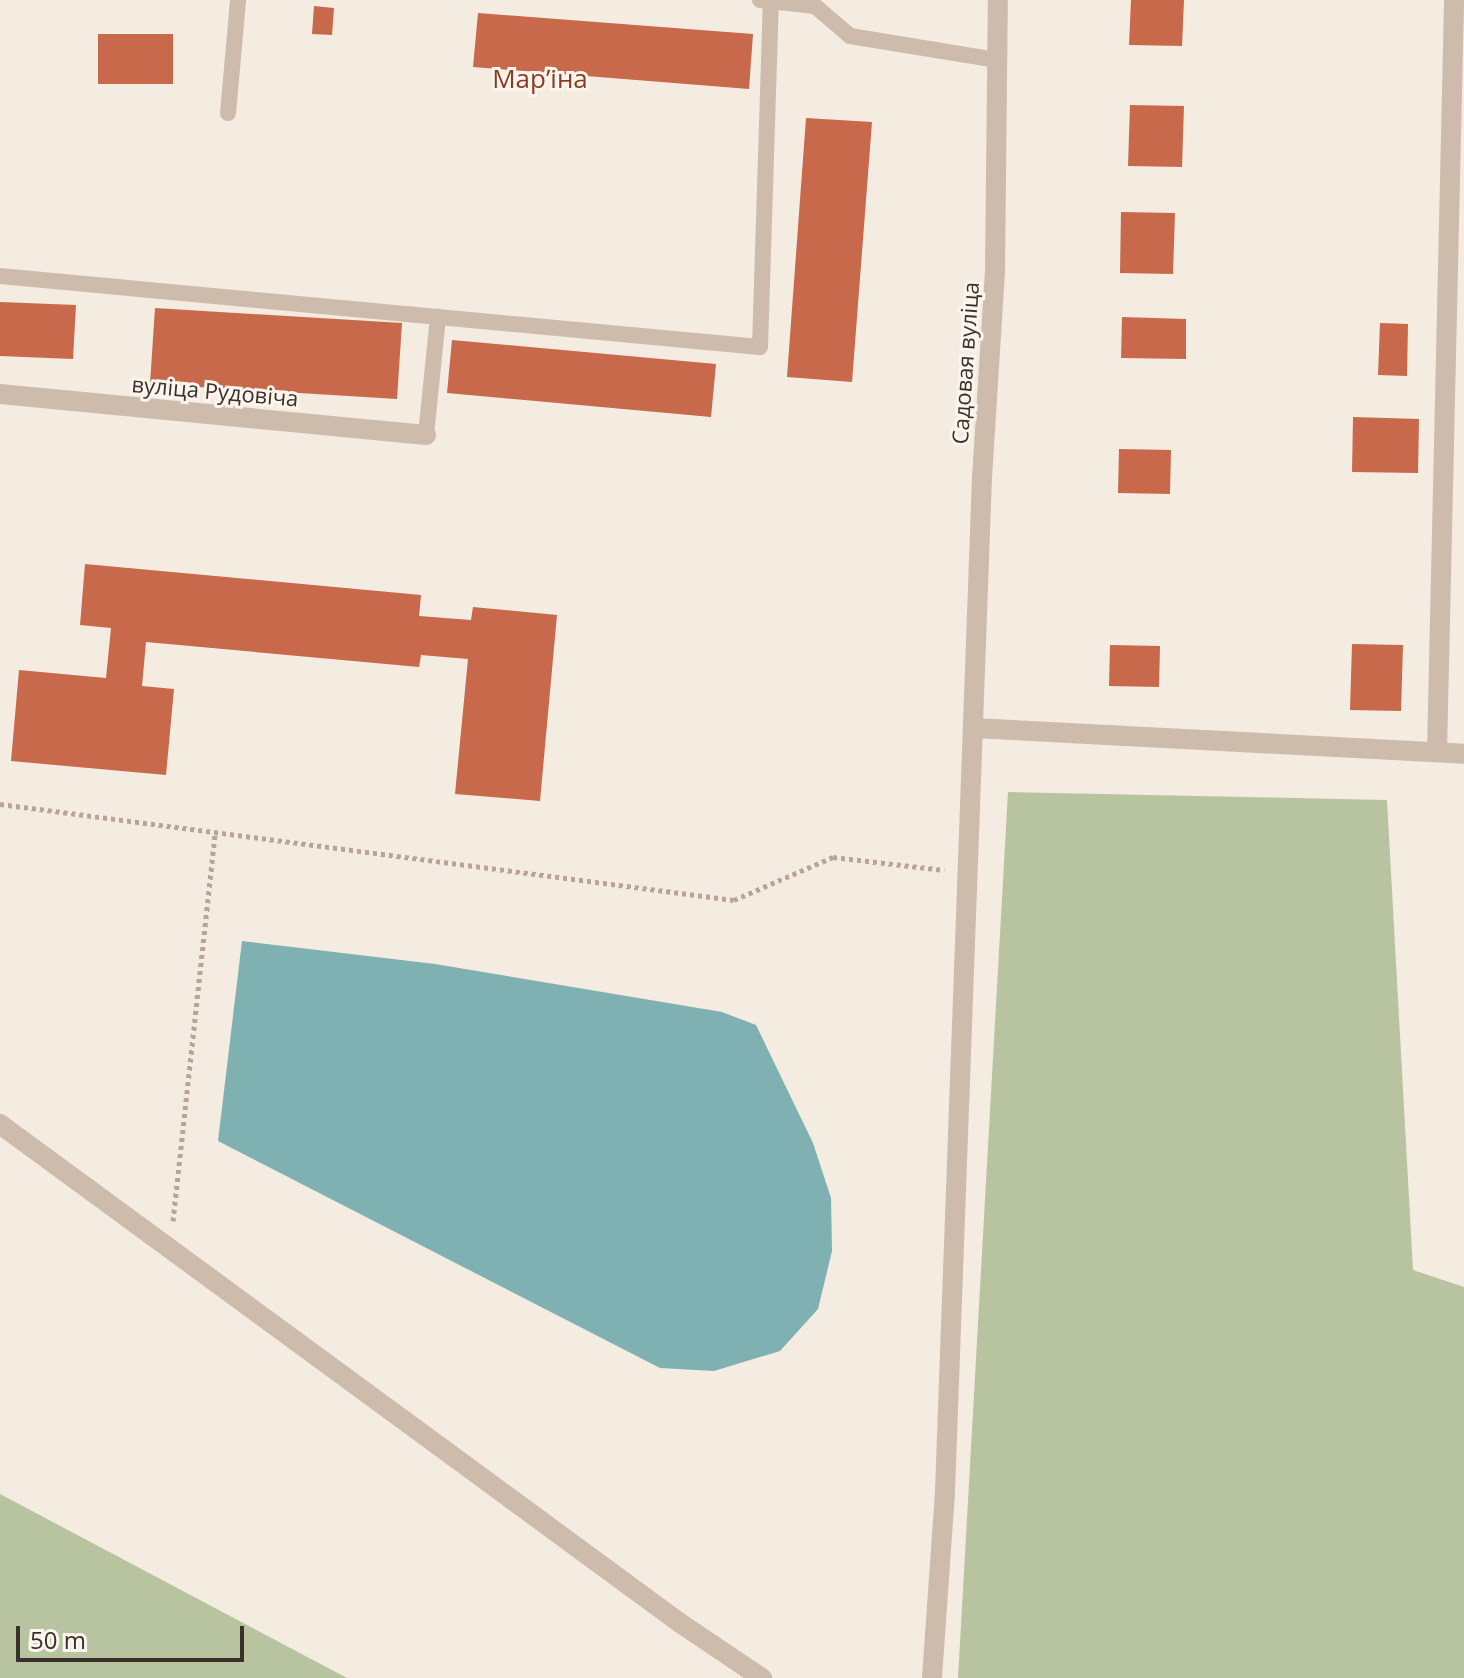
<!DOCTYPE html>
<html>
<head>
<meta charset="utf-8">
<style>
	body { margin:0 }
	#map { position:relative; width:1464px; height:1678px; overflow:hidden; background:#f4ebe1; font-family:"Open Sans",sans-serif }
	div>[style] { position:absolute }
	[style*='--x'] { left:calc(var(--x)*1px); top:calc(var(--y)*1px); width:calc(var(--w)*1px); rotate:calc(var(--a)*1deg) }
	.green>* { inset:0; background:#b8c4a0 }
	.water>* { inset:0; background:#7fb0b2 }
	.building>* { inset:0; background:#c8694b }
	.path>* { height:5px; margin-top:-2.5px; transform-origin:0; background:repeating-linear-gradient(90deg,#b9a596 0 4px,transparent 0 8px) }
	.service>* { height:16px; margin:-8px; padding:0 8px; transform-origin:8px; border-radius:8px; background:#cdbbac }
	.minor>* { height:20px; margin:-10px; padding:0 10px; transform-origin:10px; border-radius:10px; background:#cdbbac }
	.tertiary>* { height:20px; margin:-10px; padding:0 10px; transform-origin:10px; border-radius:10px; background:#cdbbac }
	span { translate:-50% -50%; white-space:nowrap; text-align:center; line-height:1.15; -webkit-text-stroke:6px #fbf5ee; paint-order:stroke }
	.street-label { font-size:22px; color:#3b302b }
	.quarter-label { font-size:26px; color:#8c3b22 }
	.scale { position:absolute; left:16px; top:1626px; width:228px; height:36px; box-sizing:border-box; border:4px solid #3b302b; border-top:0; padding-left:10px; font-size:24px; line-height:28px; white-space:nowrap; color:#3b302b; -webkit-text-stroke:6px #fbf5ee; paint-order:stroke }
</style>
</head>
<body>
<div id="map">
	<div class="green">
		<i style="clip-path:polygon(1008px 792px,1387px 800px,1413px 1270px,1464px 1287px,1464px 1678px,958px 1678px)"></i>
		<i style="clip-path:polygon(0 1494px,347px 1678px,0 1678px)"></i>
	</div>
	<div class="water">
		<i style="clip-path:polygon(242px 941px,435px 964px,722px 1012px,756px 1025px,813px 1143px,831px 1198px,832px 1251px,818px 1309px,780px 1351px,714px 1371px,660px 1368px,218px 1141px)"></i>
	</div>
	<div class="building">
		<i style="clip-path:polygon(1131px 0,1184px 0,1182px 46px,1129px 45px)"></i>
		<i style="clip-path:polygon(314px 6px,334px 8px,332px 35px,312px 34px)"></i>
		<i style="clip-path:polygon(478px 13px,753px 34px,749px 89px,473px 67px)"></i>
		<i style="clip-path:polygon(98px 34px,173px 34px,173px 84px,98px 84px)"></i>
		<i style="clip-path:polygon(1130px 105px,1184px 106px,1182px 167px,1128px 166px)"></i>
		<i style="clip-path:polygon(806px 118px,872px 122px,852px 382px,787px 377px)"></i>
		<i style="clip-path:polygon(1121px 212px,1175px 213px,1173px 274px,1120px 273px)"></i>
		<i style="clip-path:polygon(0 302px,76px 305px,73px 359px,0 356px)"></i>
		<i style="clip-path:polygon(155px 308px,402px 323px,397px 399px,150px 384px)"></i>
		<i style="clip-path:polygon(1122px 317px,1186px 319px,1186px 359px,1121px 358px)"></i>
		<i style="clip-path:polygon(1380px 323px,1408px 324px,1407px 376px,1378px 375px)"></i>
		<i style="clip-path:polygon(452px 340px,716px 364px,711px 417px,447px 393px)"></i>
		<i style="clip-path:polygon(1353px 417px,1419px 419px,1418px 473px,1352px 472px)"></i>
		<i style="clip-path:polygon(1119px 449px,1171px 450px,1170px 494px,1118px 493px)"></i>
		<i style="clip-path:polygon(85px 564px,421px 595px,419px 616px,471px 620px,473px 607px,557px 615px,540px 801px,455px 794px,468px 659px,421px 655px,419px 667px,146px 642px,142px 686px,174px 689px,166px 775px,11px 761px,19px 670px,106px 678px,111px 628px,80px 625px)"></i>
		<i style="clip-path:polygon(1352px 644px,1403px 645px,1401px 711px,1350px 710px)"></i>
		<i style="clip-path:polygon(1110px 645px,1160px 646px,1159px 687px,1109px 686px)"></i>
	</div>
	<div class="path">
		<i style="--x:0;--y:804;--w:740;--a:7.45"></i>
		<i style="--x:734;--y:900;--w:108;--a:-23.5"></i>
		<i style="--x:833;--y:857;--w:112;--a:6.7"></i>
		<i style="--x:173;--y:1221;--w:391;--a:-83.8"></i>
	</div>
	<div class="service">
		<i style="--x:760;--y:0;--w:55;--a:6.2"></i>
		<i style="--x:815;--y:6;--w:46;--a:40.6"></i>
		<i style="--x:850;--y:36;--w:148;--a:9.3"></i>
		<i style="--x:228;--y:113;--w:113;--a:-84.9"></i>
		<i style="--x:0;--y:276;--w:763;--a:5.34"></i>
		<i style="--x:760;--y:347;--w:346;--a:-88.2"></i>
		<i style="--x:426;--y:435;--w:119;--a:-84.2"></i>
	</div>
	<div class="minor">
		<i style="--x:0;--y:394;--w:428;--a:5.5"></i>
		<i style="--x:974;--y:728;--w:491;--a:3"></i>
		<i style="--x:1437;--y:752;--w:752;--a:-88.7"></i>
		<i style="--x:932;--y:1678;--w:187;--a:-86"></i>
		<i style="--x:945;--y:1491;--w:1014;--a:-87.91"></i>
		<i style="--x:982;--y:478;--w:206;--a:-86.4"></i>
		<i style="--x:995;--y:272;--w:272;--a:-89.4"></i>
	</div>
	<div class="tertiary">
		<i style="--x:0;--y:1124;--w:843;--a:36.27"></i>
		<i style="--x:680;--y:1623;--w:99;--a:33.9"></i>
	</div>
	<div class="street-label">
		<span style="left:965px;top:363px;rotate:-86deg">Садовая вуліца</span>
		<span style="left:215px;top:391px;rotate:5deg">вуліца Рудовіча</span>
	</div>
	<div class="quarter-label">
		<span style="left:540px;top:79px">Марʼіна</span>
	</div>
	<div class="scale">50 m</div>
</div>
</body>
</html>
